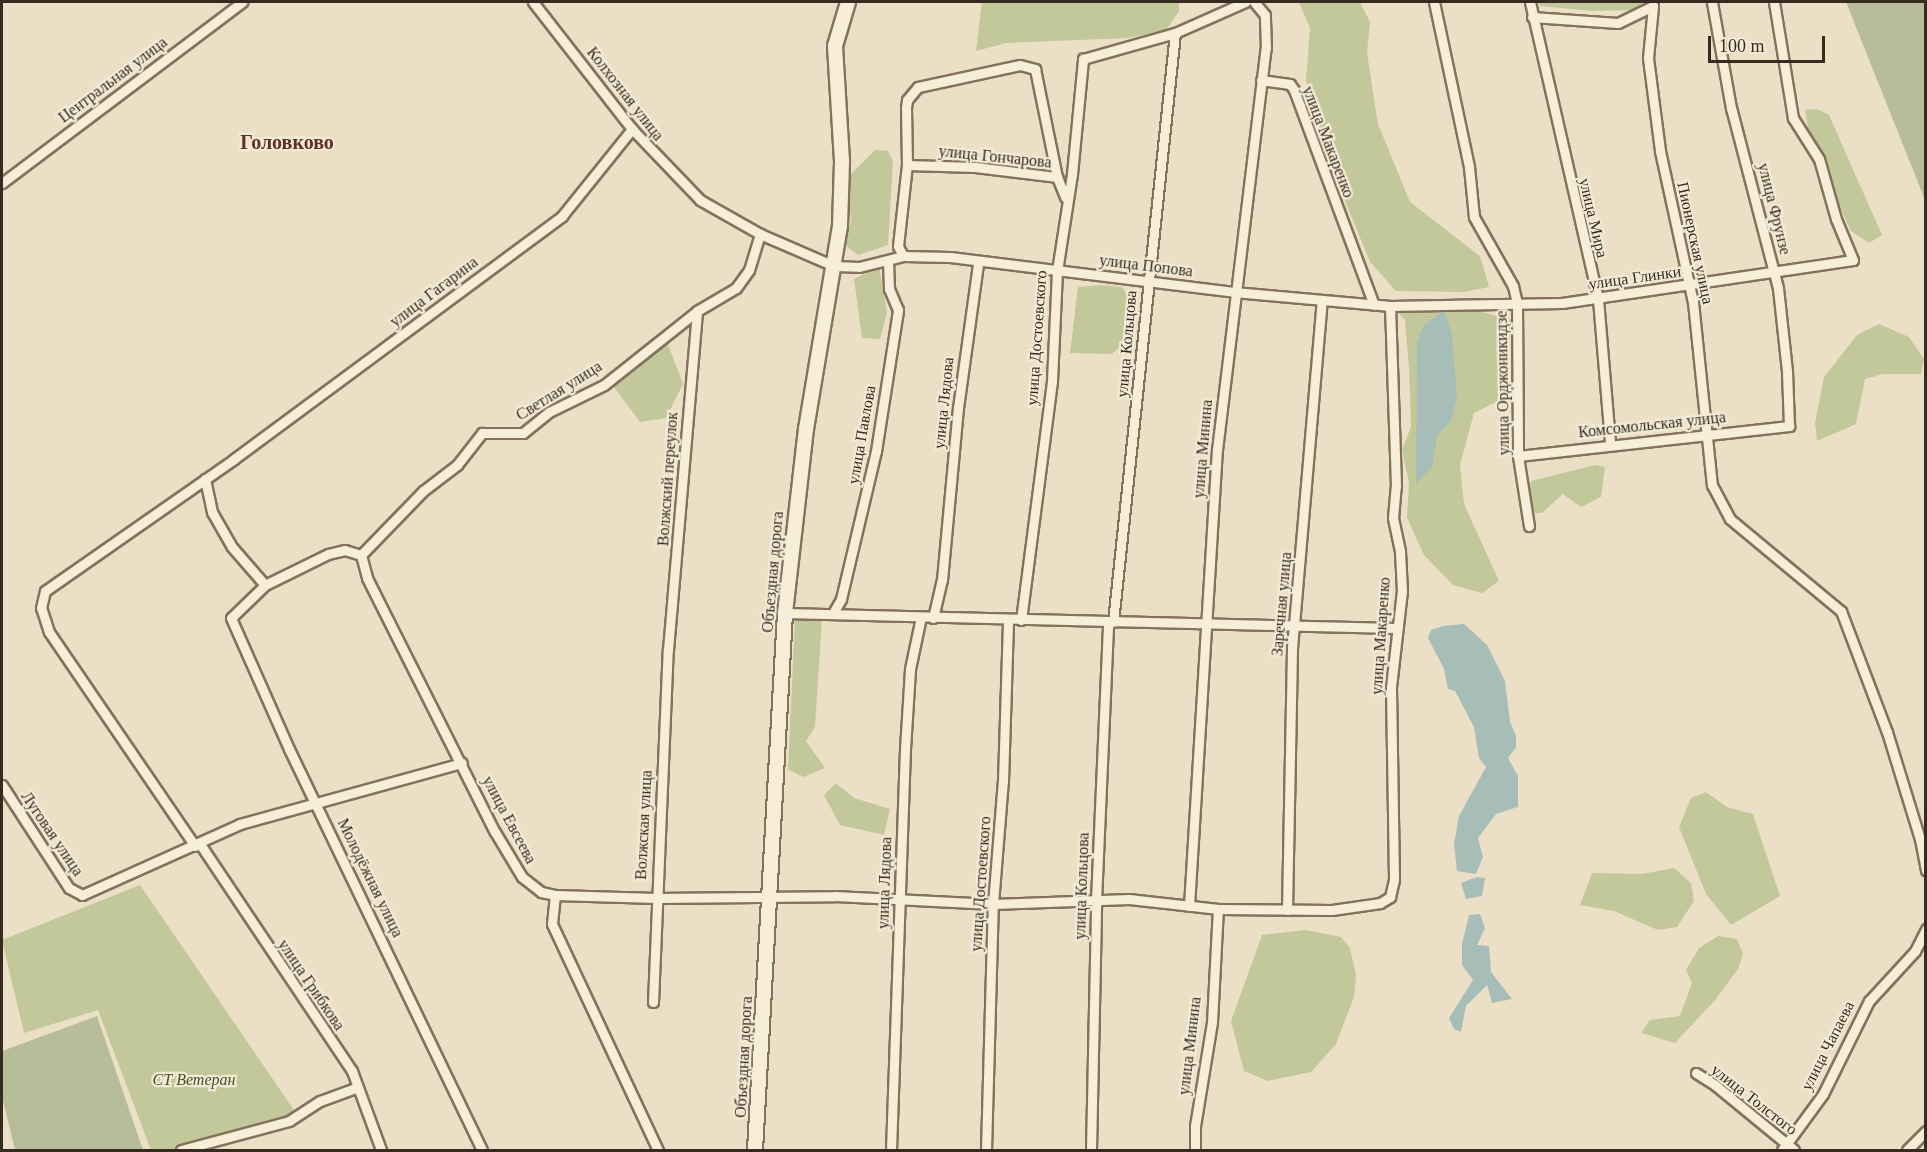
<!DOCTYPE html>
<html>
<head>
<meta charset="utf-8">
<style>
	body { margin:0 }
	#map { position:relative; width:1927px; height:1152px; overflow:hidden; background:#ebe0c6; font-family:"Times New Roman",serif }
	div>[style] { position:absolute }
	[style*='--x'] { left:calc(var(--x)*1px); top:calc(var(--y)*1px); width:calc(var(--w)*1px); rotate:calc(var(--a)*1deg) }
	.green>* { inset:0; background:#c2c89a }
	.cemetery>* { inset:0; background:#b8bd99 }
	.water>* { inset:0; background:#a7beb8 }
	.roads { filter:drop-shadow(2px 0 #84725d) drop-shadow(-2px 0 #84725d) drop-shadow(0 2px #84725d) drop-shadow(0 -2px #84725d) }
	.minor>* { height:9px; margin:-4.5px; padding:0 4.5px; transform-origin:4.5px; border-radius:4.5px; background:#f6eed8 }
	.secondary>* { height:14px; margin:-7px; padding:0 7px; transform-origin:7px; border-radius:7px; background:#f6eed8 }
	span { translate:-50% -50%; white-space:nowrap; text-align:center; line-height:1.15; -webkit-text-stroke:4.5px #f3ead5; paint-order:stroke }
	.street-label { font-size:16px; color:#362b20 }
	.park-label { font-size:16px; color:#465028; font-style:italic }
	.quarter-label { font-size:20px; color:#5f3023; font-weight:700 }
	.frame { position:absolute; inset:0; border:3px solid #362b20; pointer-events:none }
	.scale { position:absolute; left:1708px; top:36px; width:117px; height:27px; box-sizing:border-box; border:3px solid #362b20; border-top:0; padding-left:8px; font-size:18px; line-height:21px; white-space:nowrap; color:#362b20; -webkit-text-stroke:4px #f3ead5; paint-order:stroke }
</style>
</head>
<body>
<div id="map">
	<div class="green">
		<i style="clip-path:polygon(982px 2px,1179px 2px,1179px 11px,1166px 30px,1128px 38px,1006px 43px,976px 51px)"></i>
		<i style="clip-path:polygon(1299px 2px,1360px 2px,1370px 22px,1367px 53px,1378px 124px,1410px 202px,1480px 256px,1489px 287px,1464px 292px,1396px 291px,1370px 262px,1319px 137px,1306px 81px,1310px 28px)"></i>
		<i style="clip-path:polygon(1538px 2px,1645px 2px,1631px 10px,1592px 11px,1540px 6px)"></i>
		<i style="clip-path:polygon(1817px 109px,1829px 115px,1882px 235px,1869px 243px,1851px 231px,1811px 146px,1805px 110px)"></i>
		<i style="clip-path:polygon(875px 150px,888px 151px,893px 161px,888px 245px,858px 255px,845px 245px,851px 220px,847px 178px)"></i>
		<i style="clip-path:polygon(879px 266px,887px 313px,880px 339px,862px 338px,854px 279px)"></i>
		<i style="clip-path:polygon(1101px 285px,1122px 287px,1130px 300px,1128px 339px,1112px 354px,1070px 353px,1078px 287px)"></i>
		<i style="clip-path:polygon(1392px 307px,1475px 310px,1511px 320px,1506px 397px,1474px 413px,1460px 465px,1464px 504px,1499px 581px,1482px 593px,1453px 585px,1424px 555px,1407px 518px,1409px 483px,1402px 450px,1411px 427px,1409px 367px,1405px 320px)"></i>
		<i style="clip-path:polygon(1879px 324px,1909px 337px,1924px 359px,1921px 374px,1883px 374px,1865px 379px,1856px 424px,1817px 441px,1815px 423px,1824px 377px,1857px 335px)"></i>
		<i style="clip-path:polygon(667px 342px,683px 384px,666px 418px,640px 422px,611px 383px)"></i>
		<i style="clip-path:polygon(1595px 465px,1605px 467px,1601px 497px,1581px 507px,1563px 494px,1542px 513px,1535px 513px,1529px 497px,1531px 481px)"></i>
		<i style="clip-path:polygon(795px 619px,822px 619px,815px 727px,806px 741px,825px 768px,803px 777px,788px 769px)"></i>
		<i style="clip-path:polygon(836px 783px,854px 798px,890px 809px,884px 835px,840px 825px,824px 795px)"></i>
		<i style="clip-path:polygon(1706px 792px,1727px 807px,1753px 814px,1780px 896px,1731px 925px,1706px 894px,1679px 827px,1691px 798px)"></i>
		<i style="clip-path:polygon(1674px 868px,1691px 883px,1694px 901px,1677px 927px,1658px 930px,1614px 911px,1580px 905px,1592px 873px,1642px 874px)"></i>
		<i style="clip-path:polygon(140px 885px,298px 1116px,187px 1150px,151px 1150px,98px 1010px,24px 1033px,2px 940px)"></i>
		<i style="clip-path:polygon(1306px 930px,1341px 937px,1350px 948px,1356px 975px,1354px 997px,1336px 1044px,1311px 1072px,1268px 1081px,1244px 1071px,1231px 1021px,1262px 935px)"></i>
		<i style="clip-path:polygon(1718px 936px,1737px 939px,1743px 954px,1738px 969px,1715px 1000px,1675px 1043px,1641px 1033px,1650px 1020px,1680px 1016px,1692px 983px,1686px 970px,1699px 948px)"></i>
	</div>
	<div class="cemetery">
		<i style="clip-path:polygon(1846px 2px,1925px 2px,1925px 200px)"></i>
		<i style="clip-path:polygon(97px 1016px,143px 1150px,15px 1150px,2px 1097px,2px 1051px)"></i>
	</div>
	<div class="water">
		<i style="clip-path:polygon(1444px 311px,1452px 334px,1457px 398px,1451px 421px,1437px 436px,1432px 467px,1416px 484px,1417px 341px,1424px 325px)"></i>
		<i style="clip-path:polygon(1464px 624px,1487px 645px,1505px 681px,1510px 722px,1516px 736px,1516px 747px,1508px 758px,1518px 776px,1518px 807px,1496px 814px,1478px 838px,1483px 857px,1476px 874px,1457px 871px,1454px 844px,1459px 816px,1486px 767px,1479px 758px,1474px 727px,1455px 691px,1448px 689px,1444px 669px,1428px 638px,1431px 630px,1443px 626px)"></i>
		<i style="clip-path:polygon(1477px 877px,1485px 878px,1482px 896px,1466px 899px,1461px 883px)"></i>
		<i style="clip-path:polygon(1480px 914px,1485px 928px,1477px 945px,1489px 946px,1491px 972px,1512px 999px,1492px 1003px,1487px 985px,1466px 1006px,1461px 1032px,1454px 1029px,1449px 1018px,1473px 980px,1462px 965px,1462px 944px,1469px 915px)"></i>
	</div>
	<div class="roads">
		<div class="minor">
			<i style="--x:533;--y:2;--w:161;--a:52.1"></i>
			<i style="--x:632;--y:129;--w:98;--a:46.2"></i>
			<i style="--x:700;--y:200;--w:69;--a:29.5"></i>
			<i style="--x:760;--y:234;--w:81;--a:23.4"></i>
			<i style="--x:834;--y:266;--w:25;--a:2"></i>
			<i style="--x:859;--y:267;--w:45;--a:-14"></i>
			<i style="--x:903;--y:256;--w:47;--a:1.2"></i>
			<i style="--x:950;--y:257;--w:286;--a:7"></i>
			<i style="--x:1234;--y:292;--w:157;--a:5.1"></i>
			<i style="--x:1390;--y:306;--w:172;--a:-1"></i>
			<i style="--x:1562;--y:303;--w:294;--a:-8.4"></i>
			<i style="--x:1853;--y:260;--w:44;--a:-112.5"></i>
			<i style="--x:1836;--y:219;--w:62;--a:-105.8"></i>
			<i style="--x:1819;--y:159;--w:49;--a:-122.4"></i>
			<i style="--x:1793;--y:118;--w:118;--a:-99.3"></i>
			<i style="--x:1434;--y:2;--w:169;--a:78"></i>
			<i style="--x:1469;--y:167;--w:50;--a:84.3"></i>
			<i style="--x:1474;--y:217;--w:79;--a:60.5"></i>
			<i style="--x:1513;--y:286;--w:18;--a:77"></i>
			<i style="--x:1517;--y:304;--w:152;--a:89.6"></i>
			<i style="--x:1518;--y:456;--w:71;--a:81.1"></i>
			<i style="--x:1530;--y:2;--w:305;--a:77.1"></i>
			<i style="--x:1598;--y:299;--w:144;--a:85.2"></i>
			<i style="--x:1653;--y:6;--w:52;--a:95.5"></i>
			<i style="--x:1648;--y:58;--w:94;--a:82.6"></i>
			<i style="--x:1660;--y:151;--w:155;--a:77.7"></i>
			<i style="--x:1693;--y:302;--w:184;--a:84.1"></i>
			<i style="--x:1712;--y:485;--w:38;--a:62"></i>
			<i style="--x:1730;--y:519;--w:144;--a:39.7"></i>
			<i style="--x:1841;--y:611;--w:129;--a:69.2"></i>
			<i style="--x:1887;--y:732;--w:112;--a:72.9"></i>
			<i style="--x:1920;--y:839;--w:32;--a:79"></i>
			<i style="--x:1532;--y:17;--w:86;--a:4"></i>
			<i style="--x:1618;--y:23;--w:39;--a:-26"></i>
			<i style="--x:1261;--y:80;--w:29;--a:8"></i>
			<i style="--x:1290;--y:84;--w:7;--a:56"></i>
			<i style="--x:1294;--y:90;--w:229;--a:69.6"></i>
			<i style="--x:907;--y:165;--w:68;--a:1.7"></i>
			<i style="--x:975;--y:167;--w:83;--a:7"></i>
			<i style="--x:1057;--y:177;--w:22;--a:68"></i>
			<i style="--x:2;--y:183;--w:301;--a:-37"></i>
			<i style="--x:903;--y:256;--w:11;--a:-117"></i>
			<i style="--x:898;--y:246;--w:81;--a:-83.7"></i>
			<i style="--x:907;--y:165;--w:57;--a:-91"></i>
			<i style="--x:906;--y:108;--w:8;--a:-83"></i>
			<i style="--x:907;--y:100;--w:17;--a:-50"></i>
			<i style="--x:918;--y:87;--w:104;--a:-12.2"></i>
			<i style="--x:1020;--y:65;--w:16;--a:15"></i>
			<i style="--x:1035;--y:69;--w:110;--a:78.5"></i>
			<i style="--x:1518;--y:456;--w:273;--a:-6.3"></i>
			<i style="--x:1789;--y:426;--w:55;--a:-92.1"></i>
			<i style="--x:1787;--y:371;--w:83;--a:-96.2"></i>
			<i style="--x:1778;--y:288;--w:186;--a:-104.6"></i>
			<i style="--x:1731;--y:108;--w:108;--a:-100.2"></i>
			<i style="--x:205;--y:479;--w:34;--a:78"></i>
			<i style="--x:212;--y:512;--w:40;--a:60.3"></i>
			<i style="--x:232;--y:547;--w:50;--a:49"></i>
			<i style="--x:361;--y:555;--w:17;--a:-163"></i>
			<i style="--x:345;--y:550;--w:17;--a:167"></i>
			<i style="--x:328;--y:554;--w:70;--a:153.8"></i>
			<i style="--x:265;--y:585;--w:47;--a:135.9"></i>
			<i style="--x:231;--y:618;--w:143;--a:66.1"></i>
			<i style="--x:289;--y:749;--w:445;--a:64.3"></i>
			<i style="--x:361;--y:555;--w:24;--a:75"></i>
			<i style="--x:367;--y:578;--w:284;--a:63.3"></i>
			<i style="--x:495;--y:832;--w:52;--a:59"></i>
			<i style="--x:522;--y:877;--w:24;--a:38"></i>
			<i style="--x:541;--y:892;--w:14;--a:12"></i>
			<i style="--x:555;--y:895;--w:29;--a:96"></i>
			<i style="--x:552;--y:924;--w:250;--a:64.9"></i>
			<i style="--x:361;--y:555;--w:89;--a:-45.9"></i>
			<i style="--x:423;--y:491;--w:43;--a:-37.4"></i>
			<i style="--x:457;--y:465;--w:41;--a:-52"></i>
			<i style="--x:482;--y:433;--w:41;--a:0"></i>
			<i style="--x:523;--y:433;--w:33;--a:-39"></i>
			<i style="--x:549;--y:412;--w:61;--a:-26.1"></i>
			<i style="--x:604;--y:385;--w:119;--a:-38.5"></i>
			<i style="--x:697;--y:311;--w:45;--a:-30.5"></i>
			<i style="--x:736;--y:288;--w:22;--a:-54"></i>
			<i style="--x:749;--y:270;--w:38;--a:-73"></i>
			<i style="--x:785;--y:613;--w:611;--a:1.41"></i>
			<i style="--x:833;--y:613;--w:16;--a:-60"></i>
			<i style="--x:841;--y:599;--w:152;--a:-76.7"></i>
			<i style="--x:876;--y:451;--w:143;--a:-81.1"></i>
			<i style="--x:898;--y:310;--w:23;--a:-113"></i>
			<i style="--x:889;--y:289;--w:28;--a:-92"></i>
			<i style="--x:933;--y:618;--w:39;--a:-77"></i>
			<i style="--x:942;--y:580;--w:173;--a:-84.7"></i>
			<i style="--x:958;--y:408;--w:146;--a:-82.1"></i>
			<i style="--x:1021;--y:620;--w:241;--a:-82.6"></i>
			<i style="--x:1052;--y:381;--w:110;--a:-87.4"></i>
			<i style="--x:1057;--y:271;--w:98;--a:-81.2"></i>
			<i style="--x:1072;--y:174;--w:116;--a:-84.5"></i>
			<i style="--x:1083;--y:59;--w:96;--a:-15.8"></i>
			<i style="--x:1175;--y:33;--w:77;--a:-23.9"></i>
			<i style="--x:1113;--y:622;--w:592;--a:-83.99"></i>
			<i style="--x:2;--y:785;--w:123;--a:57"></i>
			<i style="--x:69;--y:888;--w:15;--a:28"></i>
			<i style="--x:82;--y:895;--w:173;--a:-24.2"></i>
			<i style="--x:240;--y:824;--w:230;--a:-15.4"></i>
			<i style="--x:200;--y:844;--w:273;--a:56.2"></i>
			<i style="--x:352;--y:1071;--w:84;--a:69.8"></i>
			<i style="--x:195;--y:846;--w:259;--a:-124.3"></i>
			<i style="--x:49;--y:632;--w:25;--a:-108"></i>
			<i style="--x:41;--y:608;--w:17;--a:-77"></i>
			<i style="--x:45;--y:591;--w:231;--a:-34.9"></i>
			<i style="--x:234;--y:459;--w:408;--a:-36.5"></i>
			<i style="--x:562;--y:216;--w:112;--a:-51.2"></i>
			<i style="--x:555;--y:895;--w:101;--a:1.7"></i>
			<i style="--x:656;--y:898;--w:179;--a:-0.6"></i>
			<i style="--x:835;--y:896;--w:158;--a:2.9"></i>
			<i style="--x:993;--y:904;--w:136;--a:-2.1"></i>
			<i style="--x:1129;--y:899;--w:90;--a:6.4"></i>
			<i style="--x:1218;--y:909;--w:114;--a:0.5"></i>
			<i style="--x:1332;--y:910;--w:49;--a:-8.3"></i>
			<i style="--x:1380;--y:903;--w:12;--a:-31"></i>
			<i style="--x:1390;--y:897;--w:18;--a:-77"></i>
			<i style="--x:1394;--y:879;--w:192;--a:-90.9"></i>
			<i style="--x:1391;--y:687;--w:97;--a:-83.5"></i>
			<i style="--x:1402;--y:591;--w:40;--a:-92.9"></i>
			<i style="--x:1400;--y:551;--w:34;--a:-102"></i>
			<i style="--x:1393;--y:518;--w:32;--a:-85"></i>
			<i style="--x:1396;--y:486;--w:180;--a:-91.9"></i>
			<i style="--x:1189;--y:906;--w:457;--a:-86.5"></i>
			<i style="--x:1217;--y:450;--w:405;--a:-83.1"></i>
			<i style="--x:1266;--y:48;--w:33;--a:-92"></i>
			<i style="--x:1265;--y:15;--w:17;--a:-130"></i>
			<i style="--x:1287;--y:910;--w:262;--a:-88.9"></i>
			<i style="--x:1292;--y:648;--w:348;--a:-85.1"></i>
			<i style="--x:653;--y:1002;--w:352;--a:-87.6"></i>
			<i style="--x:668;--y:650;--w:340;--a:-85.1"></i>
			<i style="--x:1696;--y:1073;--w:22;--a:32"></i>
			<i style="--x:1715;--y:1085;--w:102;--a:39.4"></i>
			<i style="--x:181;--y:1150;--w:112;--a:-15"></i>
			<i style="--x:289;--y:1121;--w:37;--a:-33"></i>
			<i style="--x:320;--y:1101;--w:40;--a:-20.2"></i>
			<i style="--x:891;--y:1150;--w:401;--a:-88"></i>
			<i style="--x:905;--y:749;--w:80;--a:-86.4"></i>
			<i style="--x:910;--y:669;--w:53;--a:-78.1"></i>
			<i style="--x:986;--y:1150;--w:246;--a:-88.4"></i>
			<i style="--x:993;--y:904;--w:123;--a:-85.4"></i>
			<i style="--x:1003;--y:781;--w:161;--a:-88.2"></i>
			<i style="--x:1091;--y:1150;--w:249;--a:-88.8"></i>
			<i style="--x:1096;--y:901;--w:279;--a:-87.5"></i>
			<i style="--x:1195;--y:1150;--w:24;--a:-90"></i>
			<i style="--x:1195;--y:1126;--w:105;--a:-80.7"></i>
			<i style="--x:1212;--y:1022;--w:113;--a:-87"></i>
			<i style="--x:1782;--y:1150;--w:69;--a:-53.8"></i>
			<i style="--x:1823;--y:1094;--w:104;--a:-63.7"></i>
			<i style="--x:1869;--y:1001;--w:68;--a:-47.4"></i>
			<i style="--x:1915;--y:951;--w:25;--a:-63"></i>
			<i style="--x:1907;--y:1150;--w:27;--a:-45"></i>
		</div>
		<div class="secondary">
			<i style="--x:755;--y:1150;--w:538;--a:-86.8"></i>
			<i style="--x:785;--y:613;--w:185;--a:-83.5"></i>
			<i style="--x:806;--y:429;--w:206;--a:-80.5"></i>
			<i style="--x:840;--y:226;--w:65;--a:-88.2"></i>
			<i style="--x:842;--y:161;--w:115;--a:-93.5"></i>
			<i style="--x:835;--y:46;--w:46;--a:-73.5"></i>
		</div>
	</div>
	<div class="street-label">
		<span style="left:113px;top:80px;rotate:-37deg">Центральная улица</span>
		<span style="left:625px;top:94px;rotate:52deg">Колхозная улица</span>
		<span style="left:1328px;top:142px;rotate:69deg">улица Макаренко</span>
		<span style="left:995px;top:157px;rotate:6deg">улица Гончарова</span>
		<span style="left:1774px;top:209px;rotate:76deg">улица Фрунзе</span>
		<span style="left:1593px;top:218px;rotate:77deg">улица Мира</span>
		<span style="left:1695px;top:243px;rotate:78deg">Пионерская улица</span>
		<span style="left:1146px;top:266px;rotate:7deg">улица Попова</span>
		<span style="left:1635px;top:278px;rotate:-8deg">улица Глинки</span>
		<span style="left:434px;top:292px;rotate:-37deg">улица Гагарина</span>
		<span style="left:1037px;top:338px;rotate:-86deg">улица Достоевского</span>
		<span style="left:1127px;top:344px;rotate:-85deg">улица Кольцова</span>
		<span style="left:1503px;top:383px;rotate:-91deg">улица Орджоникидзе</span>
		<span style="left:559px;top:391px;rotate:-32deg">Светлая улица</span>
		<span style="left:944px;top:403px;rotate:-84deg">улица Лядова</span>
		<span style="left:1652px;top:425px;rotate:-6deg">Комсомольская улица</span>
		<span style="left:862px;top:435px;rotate:-80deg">улица Павлова</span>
		<span style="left:1203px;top:449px;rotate:-85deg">улица Минина</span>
		<span style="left:668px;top:479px;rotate:-86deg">Волжский переулок</span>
		<span style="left:773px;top:572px;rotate:-85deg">Объездная дорога</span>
		<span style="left:1282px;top:604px;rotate:-85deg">Заречная улица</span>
		<span style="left:1381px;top:636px;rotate:-86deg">улица Макаренко</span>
		<span style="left:509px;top:820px;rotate:62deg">улица Евсеева</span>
		<span style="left:644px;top:825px;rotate:-87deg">Волжская улица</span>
		<span style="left:52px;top:834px;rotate:56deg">Луговая улица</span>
		<span style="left:370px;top:878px;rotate:64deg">Молодёжная улица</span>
		<span style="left:885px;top:883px;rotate:-88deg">улица Лядова</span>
		<span style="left:981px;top:884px;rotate:-86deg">улица Достоевского</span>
		<span style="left:1082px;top:886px;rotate:-88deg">улица Кольцова</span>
		<span style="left:311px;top:985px;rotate:56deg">улица Грибкова</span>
		<span style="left:1190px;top:1046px;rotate:-83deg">улица Минина</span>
		<span style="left:1828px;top:1046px;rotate:-63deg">улица Чапаева</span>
		<span style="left:744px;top:1057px;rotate:-87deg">Объездная дорога</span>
		<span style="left:1754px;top:1100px;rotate:38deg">улица Толстого</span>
	</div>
	<div class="park-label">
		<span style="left:194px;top:1080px">СТ Ветеран</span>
	</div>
	<div class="quarter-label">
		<span style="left:287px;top:142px">Головково</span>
	</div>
	<div class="frame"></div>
	<div class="scale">100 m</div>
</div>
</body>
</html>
